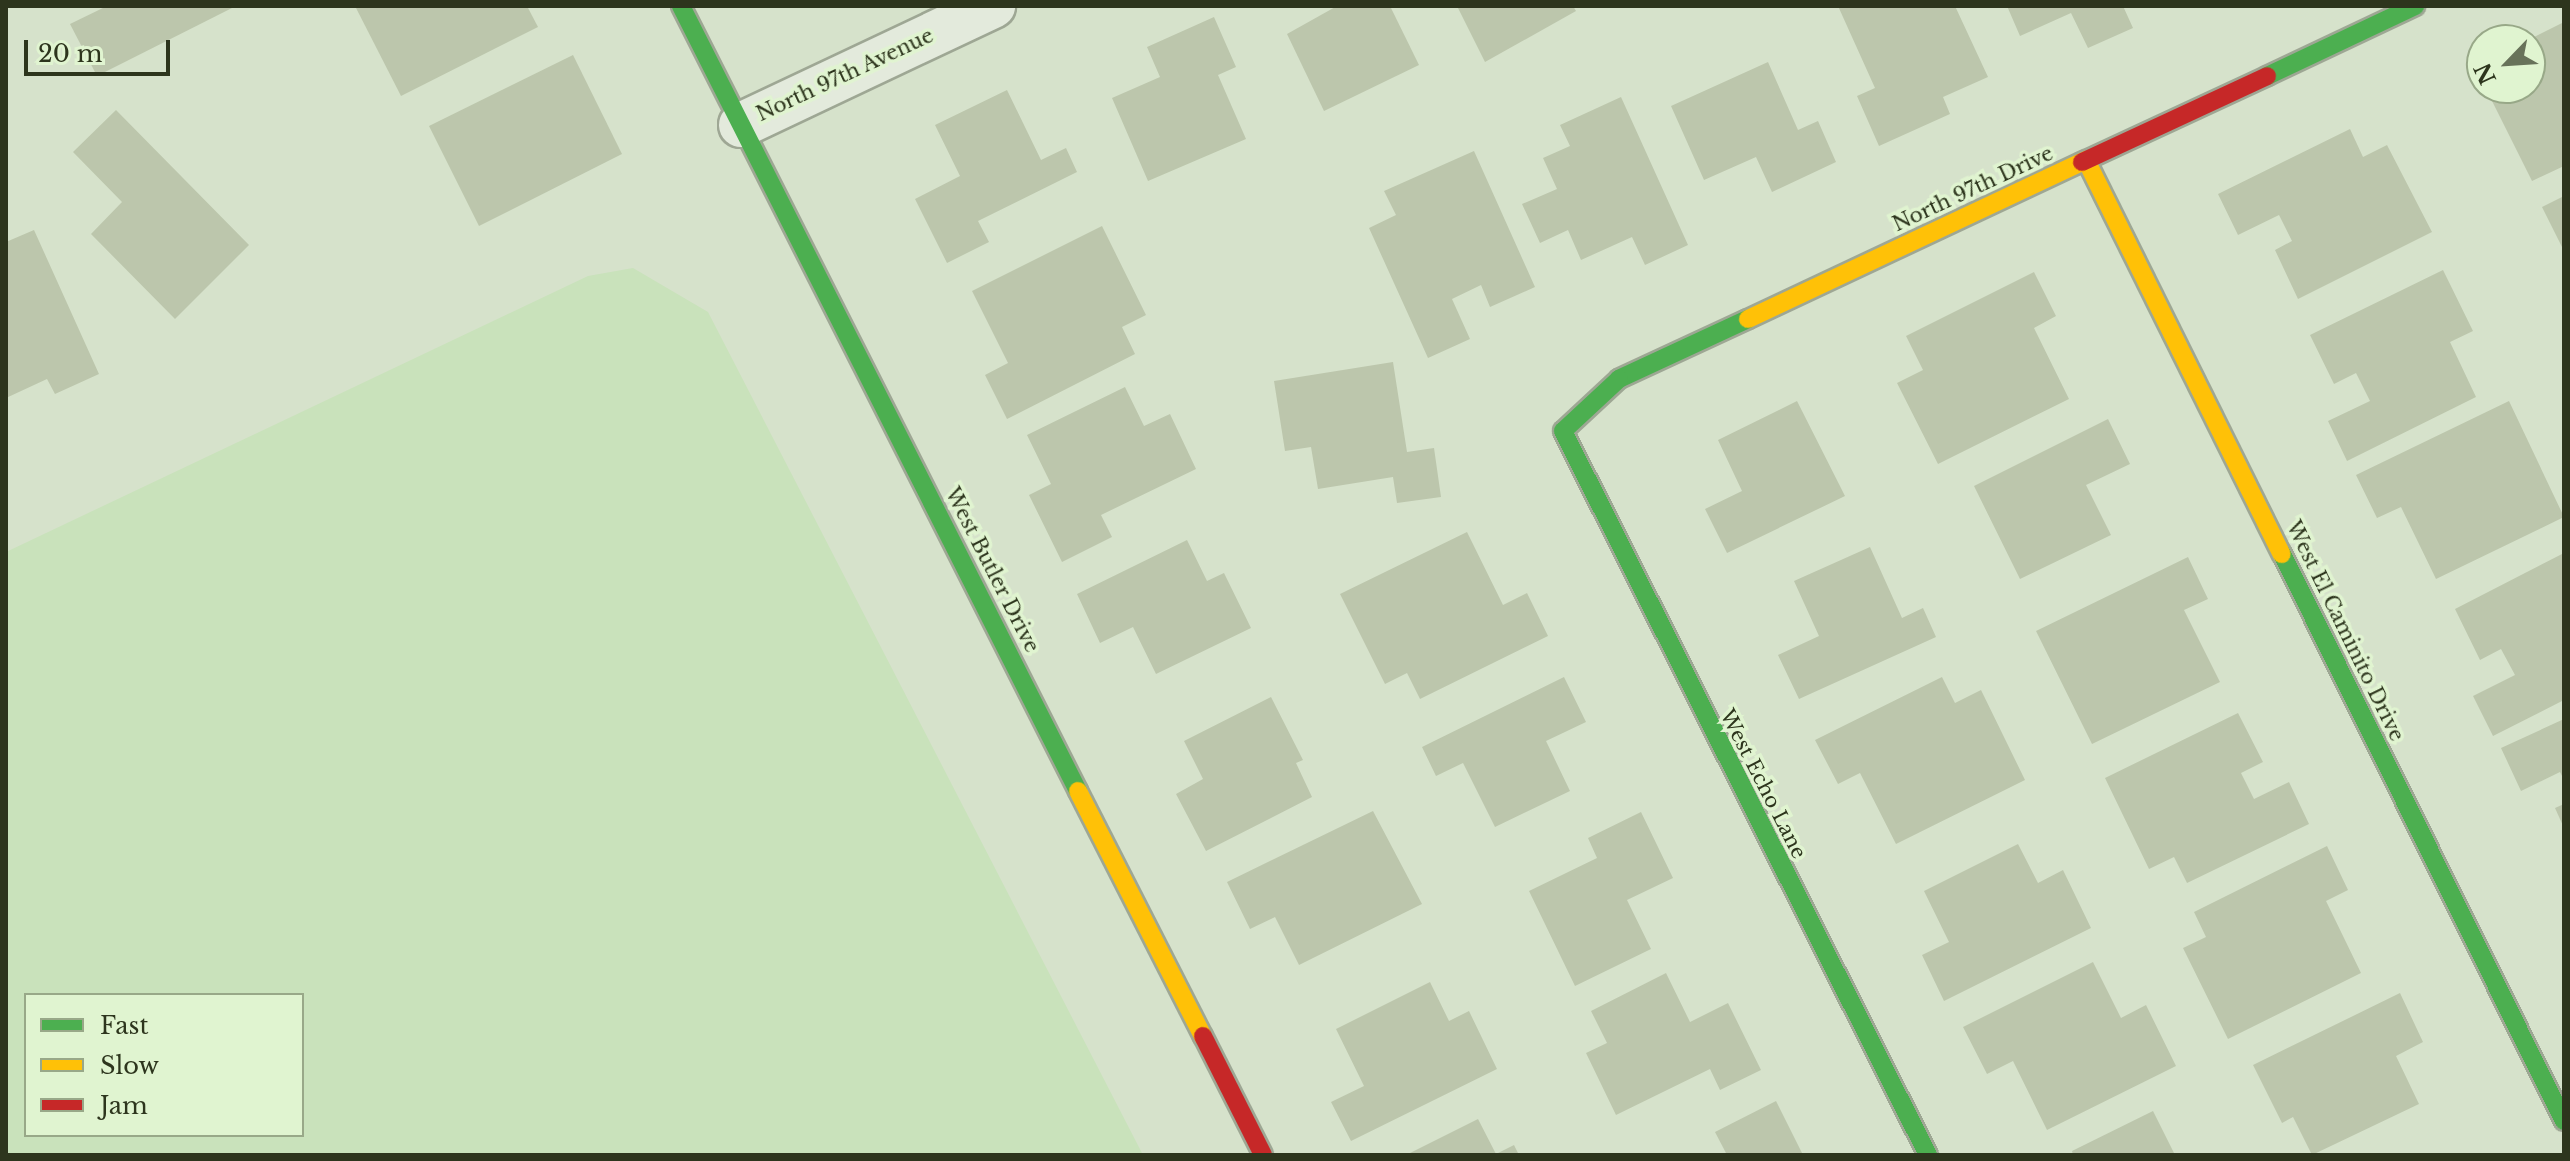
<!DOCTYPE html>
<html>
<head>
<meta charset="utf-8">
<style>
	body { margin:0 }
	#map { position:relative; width:2570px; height:1161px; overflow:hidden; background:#d6e2cb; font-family:"Libre Baskerville",serif }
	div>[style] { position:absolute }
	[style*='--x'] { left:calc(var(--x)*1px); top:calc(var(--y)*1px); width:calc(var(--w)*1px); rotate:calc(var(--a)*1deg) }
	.farmland>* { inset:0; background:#c9e2bb }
	.building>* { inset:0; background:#bcc6ac }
	.roads { filter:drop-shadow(2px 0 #9ea794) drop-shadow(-2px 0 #9ea794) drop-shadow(0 2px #9ea794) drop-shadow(0 -2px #9ea794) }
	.street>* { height:44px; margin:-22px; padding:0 22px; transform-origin:22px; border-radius:22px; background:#e3eadc }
	.fast>* { height:18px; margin:-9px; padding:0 9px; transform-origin:9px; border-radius:9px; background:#4caf50 }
	.slow>* { height:18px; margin:-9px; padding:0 9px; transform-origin:9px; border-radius:9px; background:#ffc107 }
	.jam>* { height:18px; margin:-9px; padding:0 9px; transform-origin:9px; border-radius:9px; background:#c62828 }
	span { translate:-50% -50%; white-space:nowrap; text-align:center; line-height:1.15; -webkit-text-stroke:7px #e0f4d0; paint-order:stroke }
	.street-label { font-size:20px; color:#2d351d }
	.frame { position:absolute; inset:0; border:8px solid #2d351d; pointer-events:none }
	.legend { position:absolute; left:24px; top:993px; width:280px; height:144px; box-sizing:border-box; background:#e0f4d0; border:2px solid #98a888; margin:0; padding:10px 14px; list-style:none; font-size:24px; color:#2d351d }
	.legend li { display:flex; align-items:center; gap:16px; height:40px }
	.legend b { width:40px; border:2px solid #98a888 }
	.north { position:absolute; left:2466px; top:24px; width:80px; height:80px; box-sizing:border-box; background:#e0f4d0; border:2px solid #98a888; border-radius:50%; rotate:245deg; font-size:22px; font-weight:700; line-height:32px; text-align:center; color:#2d351d }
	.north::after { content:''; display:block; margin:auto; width:28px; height:36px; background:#68725a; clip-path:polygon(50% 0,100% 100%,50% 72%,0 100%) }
	.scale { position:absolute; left:24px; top:40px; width:146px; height:36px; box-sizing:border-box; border:4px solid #2d351d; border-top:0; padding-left:10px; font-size:24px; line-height:28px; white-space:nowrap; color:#2d351d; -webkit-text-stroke:6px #e0f4d0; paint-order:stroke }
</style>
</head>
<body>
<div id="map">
	<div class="farmland">
		<i style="clip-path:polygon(evenodd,633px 268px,708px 312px,1143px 1155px,6px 1155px,6px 552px,588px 276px,633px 268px,26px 995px,302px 995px,302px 1135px,26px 1135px,26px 995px)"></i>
	</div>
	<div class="building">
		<i style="clip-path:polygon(107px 6px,236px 6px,97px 76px,70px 24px)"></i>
		<i style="clip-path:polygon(355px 6px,527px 6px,538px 27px,401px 96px)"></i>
		<i style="clip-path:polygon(1337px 6px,1390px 6px,1419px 65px,1324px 111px,1287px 34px)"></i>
		<i style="clip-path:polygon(1457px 6px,1573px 6px,1576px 11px,1485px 62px)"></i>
		<i style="clip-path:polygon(1838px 6px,1955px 6px,1988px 77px,1943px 97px,1950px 114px,1879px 146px,1857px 96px,1875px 88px)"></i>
		<i style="clip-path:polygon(2007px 6px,2123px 6px,2133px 28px,2088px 48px,2071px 13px,2020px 36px)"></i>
		<i style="clip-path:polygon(1214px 17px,1236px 67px,1218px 75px,1246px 139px,1148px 181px,1112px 98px,1160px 77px,1147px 47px)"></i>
		<i style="clip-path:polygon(2564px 22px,2564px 166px,2532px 181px,2488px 93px,2530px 88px,2530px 39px)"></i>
		<i style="clip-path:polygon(573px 55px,622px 154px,479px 226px,429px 126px)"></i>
		<i style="clip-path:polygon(1768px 62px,1798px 130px,1818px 121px,1836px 162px,1772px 192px,1756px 157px,1704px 180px,1671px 106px)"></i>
		<i style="clip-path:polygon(1007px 90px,1041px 160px,1066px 148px,1077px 172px,978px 221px,989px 242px,947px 263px,915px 199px,960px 176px,935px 125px)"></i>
		<i style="clip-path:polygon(1621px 97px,1688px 245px,1645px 265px,1632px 237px,1581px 260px,1568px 230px,1540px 243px,1522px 204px,1557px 189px,1543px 158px,1570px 146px,1560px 125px)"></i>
		<i style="clip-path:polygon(116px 110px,249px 245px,175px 319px,91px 234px,122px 202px,73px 152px)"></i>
		<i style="clip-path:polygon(2350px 129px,2363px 157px,2387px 145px,2432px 232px,2298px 299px,2275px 250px,2292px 241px,2279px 215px,2238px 235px,2218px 194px)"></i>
		<i style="clip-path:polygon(1474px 151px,1535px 287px,1490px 307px,1481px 285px,1452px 299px,1470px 339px,1428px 358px,1369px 228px,1396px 215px,1384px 191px)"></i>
		<i style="clip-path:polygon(2564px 196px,2564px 251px,2542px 207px)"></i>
		<i style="clip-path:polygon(1102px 226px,1146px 315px,1122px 327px,1135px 354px,1007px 419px,985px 375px,1008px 363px,972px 291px)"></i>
		<i style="clip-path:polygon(34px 230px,99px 374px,55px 394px,47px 379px,6px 398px,6px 242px)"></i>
		<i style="clip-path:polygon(2443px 270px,2473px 331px,2450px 342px,2476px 397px,2347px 461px,2328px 421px,2370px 401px,2356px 373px,2334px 384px,2310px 335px)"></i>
		<i style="clip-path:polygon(2034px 272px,2056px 316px,2034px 328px,2069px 399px,1938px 464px,1897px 383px,1923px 370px,1906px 336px)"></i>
		<i style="clip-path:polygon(1393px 362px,1407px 452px,1434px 448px,1441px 497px,1397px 503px,1393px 477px,1318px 489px,1311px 447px,1285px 451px,1274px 381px)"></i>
		<i style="clip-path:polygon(1125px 387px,1144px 426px,1170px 414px,1196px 469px,1101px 515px,1112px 537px,1062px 562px,1029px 495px,1051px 484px,1027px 435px)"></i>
		<i style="clip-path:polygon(1797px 401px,1845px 496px,1727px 553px,1705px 509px,1742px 491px,1718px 440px)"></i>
		<i style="clip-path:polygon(2509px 401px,2564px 517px,2436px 579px,2401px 507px,2377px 518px,2356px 475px)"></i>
		<i style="clip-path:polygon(2108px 419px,2130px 464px,2086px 485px,2111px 535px,2020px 579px,1974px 486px)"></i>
		<i style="clip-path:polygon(1467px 532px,1503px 605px,1527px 593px,1548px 636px,1420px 699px,1407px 673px,1385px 684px,1340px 594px)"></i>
		<i style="clip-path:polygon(1187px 540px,1207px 581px,1224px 573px,1251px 628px,1156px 674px,1133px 627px,1100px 643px,1077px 594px)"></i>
		<i style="clip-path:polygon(1870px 547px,1902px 618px,1923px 608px,1936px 637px,1799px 699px,1778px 655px,1819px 636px,1794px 581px)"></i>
		<i style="clip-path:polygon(2564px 553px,2564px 700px,2493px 736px,2473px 696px,2515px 675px,2501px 649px,2480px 660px,2455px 609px)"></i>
		<i style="clip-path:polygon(2188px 557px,2208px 599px,2184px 610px,2220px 682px,2092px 744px,2036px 631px)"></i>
		<i style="clip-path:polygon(1564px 677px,1586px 722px,1546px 741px,1570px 791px,1495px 827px,1463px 763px,1436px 776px,1422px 747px)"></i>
		<i style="clip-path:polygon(1942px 677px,1955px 703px,1981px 690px,2025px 780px,1896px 844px,1860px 773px,1838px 784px,1815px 740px)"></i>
		<i style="clip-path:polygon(1271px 697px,1303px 760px,1296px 763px,1312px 797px,1206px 851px,1176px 794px,1203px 779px,1184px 741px)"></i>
		<i style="clip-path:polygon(2238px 713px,2263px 762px,2241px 773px,2254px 799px,2289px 782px,2309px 824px,2187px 883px,2174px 857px,2149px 869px,2105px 778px)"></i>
		<i style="clip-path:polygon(2564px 719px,2564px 780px,2560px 772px,2521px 791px,2501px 748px)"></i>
		<i style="clip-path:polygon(2564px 804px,2564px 828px,2555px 808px)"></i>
		<i style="clip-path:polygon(1373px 811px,1422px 904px,1299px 965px,1275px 917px,1250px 929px,1227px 882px)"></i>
		<i style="clip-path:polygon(1641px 812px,1673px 878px,1627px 900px,1651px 949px,1575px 986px,1529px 891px,1597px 858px,1588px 838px)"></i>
		<i style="clip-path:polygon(2018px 844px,2038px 883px,2063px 870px,2091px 928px,1944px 1001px,1922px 955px,1949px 942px,1924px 891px)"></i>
		<i style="clip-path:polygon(2327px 846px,2348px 890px,2326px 901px,2361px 973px,2228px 1039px,2183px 948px,2206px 937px,2194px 912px)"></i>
		<i style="clip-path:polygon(2093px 962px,2121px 1018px,2146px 1005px,2176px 1066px,2047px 1130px,2013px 1061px,1987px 1074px,1963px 1027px)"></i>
		<i style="clip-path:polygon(1666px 973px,1690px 1022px,1728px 1003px,1761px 1070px,1720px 1090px,1710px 1069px,1616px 1115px,1586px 1053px,1607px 1043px,1591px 1011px)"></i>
		<i style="clip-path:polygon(1430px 982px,1449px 1021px,1469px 1011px,1497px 1069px,1351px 1141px,1331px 1102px,1364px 1086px,1336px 1029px)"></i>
		<i style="clip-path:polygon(2400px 993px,2423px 1042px,2396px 1056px,2419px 1104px,2312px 1155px,2293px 1117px,2282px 1123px,2253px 1065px)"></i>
		<i style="clip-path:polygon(1776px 1101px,1803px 1155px,1727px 1155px,1715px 1132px)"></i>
		<i style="clip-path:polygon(2153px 1111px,2175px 1155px,2073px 1155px,2072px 1151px)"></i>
		<i style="clip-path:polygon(1478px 1119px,1496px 1154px,1514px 1145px,1519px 1155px,1406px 1155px)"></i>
	</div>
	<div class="roads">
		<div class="street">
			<i style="--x:741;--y:125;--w:279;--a:-25.3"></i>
		</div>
		<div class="fast">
			<i style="--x:681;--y:6;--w:880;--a:63.17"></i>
			<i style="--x:2267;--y:76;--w:164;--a:-25.3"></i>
			<i style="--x:1748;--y:319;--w:142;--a:155.1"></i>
			<i style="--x:1619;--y:379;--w:76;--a:137.1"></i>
			<i style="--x:1563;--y:431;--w:811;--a:63.25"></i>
			<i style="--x:2282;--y:554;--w:633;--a:63.56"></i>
		</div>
		<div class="slow">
			<i style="--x:2086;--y:160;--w:440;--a:63.6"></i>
			<i style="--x:1748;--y:319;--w:369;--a:-25.2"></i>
			<i style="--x:1078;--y:791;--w:275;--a:63"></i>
		</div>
		<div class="jam">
			<i style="--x:2082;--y:162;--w:204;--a:-24.9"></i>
			<i style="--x:1203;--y:1036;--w:133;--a:63.2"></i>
		</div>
	</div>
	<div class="street-label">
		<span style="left:845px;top:75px;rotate:-25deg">North 97th Avenue</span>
		<span style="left:1973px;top:189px;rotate:-25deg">North 97th Drive</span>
		<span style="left:992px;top:570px;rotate:63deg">West Butler Drive</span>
		<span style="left:2345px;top:631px;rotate:64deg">West El Caminito Drive</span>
		<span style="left:1763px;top:784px;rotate:63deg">West Echo Lane</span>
	</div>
	<div class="frame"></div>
	<ul class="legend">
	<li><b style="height:10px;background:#4caf50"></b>Fast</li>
	<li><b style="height:10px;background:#ffc107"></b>Slow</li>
	<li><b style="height:10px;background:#c62828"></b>Jam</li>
	</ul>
	<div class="north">N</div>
	<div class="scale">20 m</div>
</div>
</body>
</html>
